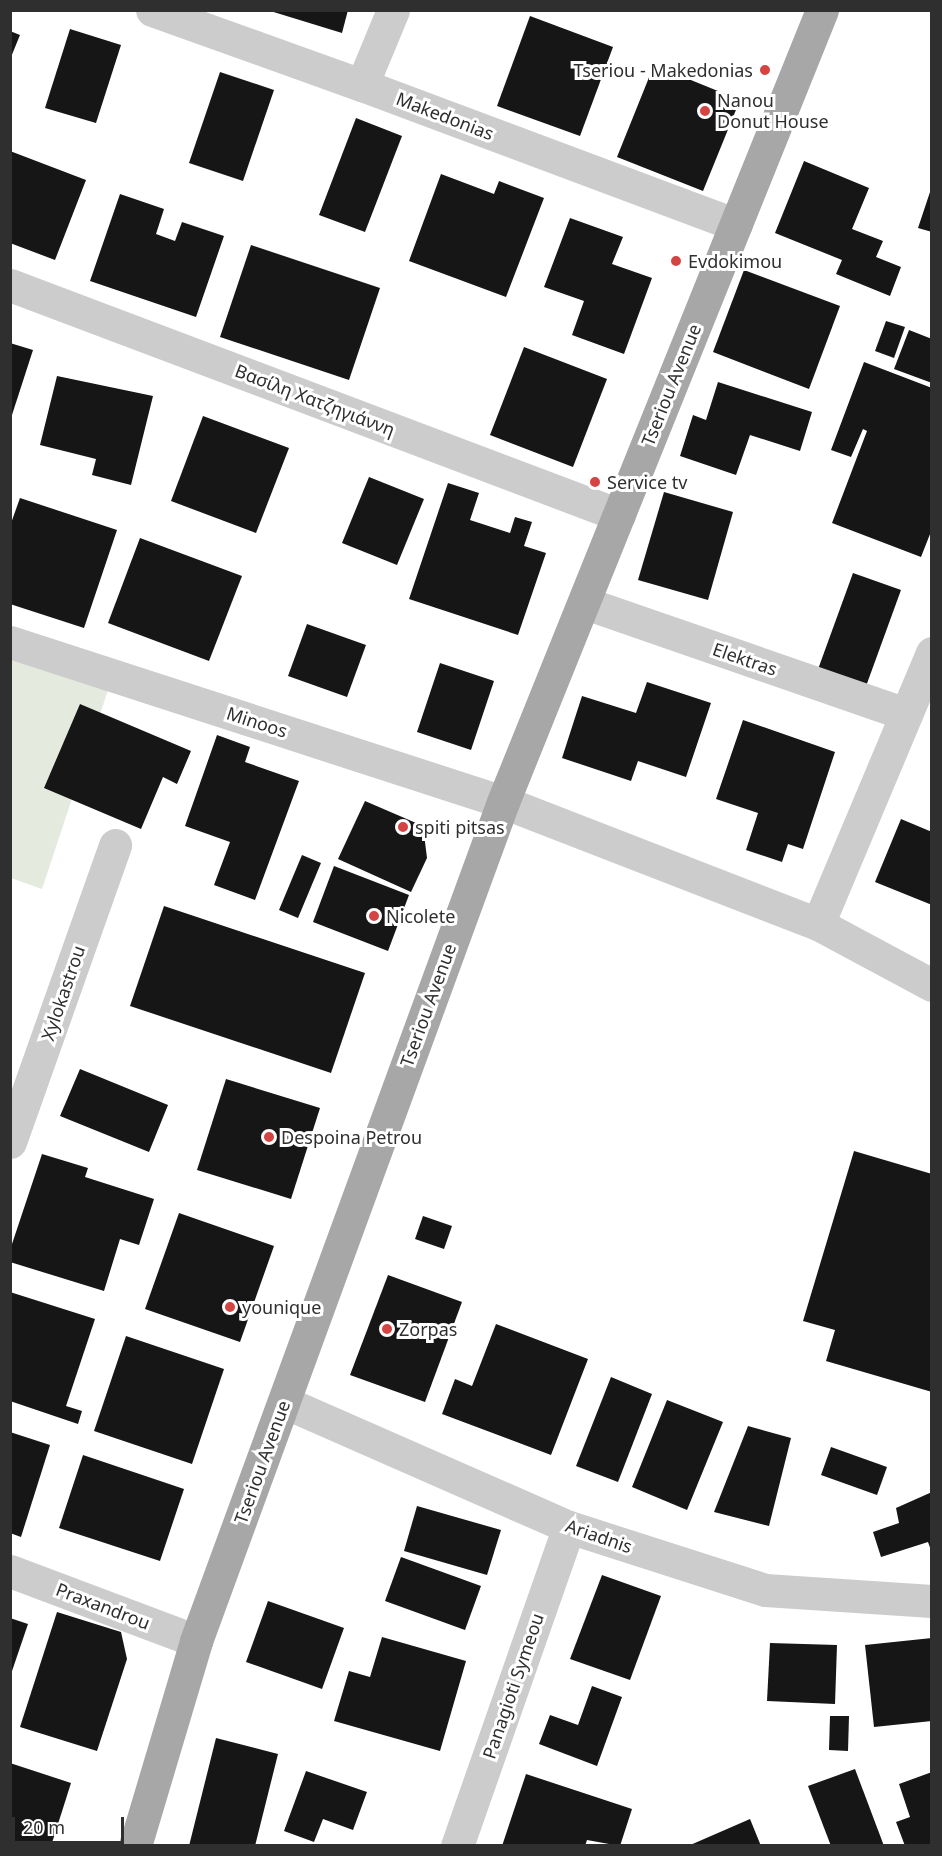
<!DOCTYPE html>
<html>
<head>
<meta charset="utf-8">
<style>
	body { margin:0 }
	#map { position:relative; width:942px; height:1856px; overflow:hidden; background:#fff; font-family:"Noto Sans",sans-serif }
	div>[style] { position:absolute }
	[style*='--x'] { left:calc(var(--x)*1px); top:calc(var(--y)*1px); width:calc(var(--w)*1px); rotate:calc(var(--a)*1deg) }
	.green>* { inset:0; background:#e4eade }
	.building>* { inset:0; background:#161616 }
	.street>* { height:33px; margin:-16.5px; padding:0 16.5px; transform-origin:16.5px; border-radius:16.5px; background:#ccc }
	.primary>* { height:33px; margin:-16.5px; padding:0 16.5px; transform-origin:16.5px; border-radius:16.5px; background:#a7a7a7 }
	.dots>* { width:16px; height:16px; translate:-50% -50%; box-sizing:border-box; border:3px solid #fff; border-radius:50% }
	span { translate:-50% -50%; white-space:nowrap; text-align:center; line-height:1.15; -webkit-text-stroke:6px #fff; paint-order:stroke }
	.poi-label { font-size:18px; color:#2f2f2f }
	.right { translate:-100% -50%; text-align:right }
	.left { translate:0 -50%; text-align:left }
	.street-label { font-size:18px; color:#2f2f2f }
	.frame { position:absolute; inset:0; border:12px solid #2f2f2f; pointer-events:none }
	.scale { position:absolute; left:12px; top:1817px; width:112px; height:27px; box-sizing:border-box; border:3px solid #2f2f2f; border-top:0; padding-left:8px; font-size:18px; line-height:21px; white-space:nowrap; color:#2f2f2f; -webkit-text-stroke:4px #fff; paint-order:stroke }
</style>
</head>
<body>
<div id="map">
	<div class="green">
		<i style="clip-path:polygon(11px 653px,110px 684px,42px 889px,11px 878px)"></i>
	</div>
	<div class="building">
		<i style="clip-path:polygon(267px 10px,348px 10px,342px 33px)"></i>
		<i style="clip-path:polygon(530px 16px,613px 47px,580px 136px,497px 106px)"></i>
		<i style="clip-path:polygon(70px 29px,121px 45px,96px 123px,45px 108px)"></i>
		<i style="clip-path:polygon(10px 31px,20px 35px,11px 57px,10px 57px)"></i>
		<i style="clip-path:polygon(654px 65px,740px 100px,703px 191px,617px 157px)"></i>
		<i style="clip-path:polygon(220px 72px,274px 90px,243px 181px,189px 163px)"></i>
		<i style="clip-path:polygon(356px 118px,402px 136px,365px 232px,319px 215px)"></i>
		<i style="clip-path:polygon(10px 151px,86px 180px,55px 260px,10px 243px)"></i>
		<i style="clip-path:polygon(804px 161px,869px 188px,852px 229px,883px 241px,876px 257px,901px 267px,890px 296px,836px 274px,842px 260px,775px 233px)"></i>
		<i style="clip-path:polygon(441px 174px,494px 194px,499px 181px,544px 198px,506px 297px,409px 261px)"></i>
		<i style="clip-path:polygon(931px 189px,932px 189px,932px 232px,918px 228px)"></i>
		<i style="clip-path:polygon(120px 194px,164px 209px,156px 234px,175px 241px,182px 222px,224px 236px,196px 317px,90px 281px)"></i>
		<i style="clip-path:polygon(570px 218px,623px 237px,612px 264px,652px 278px,624px 354px,572px 335px,584px 301px,544px 287px)"></i>
		<i style="clip-path:polygon(251px 245px,380px 288px,349px 380px,220px 337px)"></i>
		<i style="clip-path:polygon(744px 270px,840px 306px,809px 389px,713px 352px)"></i>
		<i style="clip-path:polygon(886px 321px,905px 327px,894px 358px,875px 351px)"></i>
		<i style="clip-path:polygon(909px 330px,932px 339px,932px 383px,894px 369px)"></i>
		<i style="clip-path:polygon(10px 343px,33px 350px,11px 418px,10px 418px)"></i>
		<i style="clip-path:polygon(524px 347px,607px 379px,573px 467px,490px 435px)"></i>
		<i style="clip-path:polygon(864px 362px,932px 388px,932px 529px,921px 557px,832px 523px,867px 431px,863px 429px,851px 457px,831px 450px)"></i>
		<i style="clip-path:polygon(57px 376px,153px 396px,131px 485px,92px 475px,96px 459px,40px 445px)"></i>
		<i style="clip-path:polygon(718px 382px,812px 412px,800px 451px,750px 435px,736px 475px,680px 456px,693px 415px,706px 420px)"></i>
		<i style="clip-path:polygon(203px 416px,289px 448px,256px 533px,171px 501px)"></i>
		<i style="clip-path:polygon(369px 477px,424px 499px,397px 565px,342px 543px)"></i>
		<i style="clip-path:polygon(448px 483px,479px 493px,470px 520px,510px 533px,515px 517px,532px 522px,524px 546px,546px 553px,518px 635px,409px 599px)"></i>
		<i style="clip-path:polygon(664px 492px,733px 512px,708px 600px,638px 580px)"></i>
		<i style="clip-path:polygon(20px 498px,117px 530px,84px 628px,10px 604px,10px 526px)"></i>
		<i style="clip-path:polygon(140px 538px,242px 576px,209px 661px,108px 623px)"></i>
		<i style="clip-path:polygon(853px 573px,901px 590px,865px 689px,817px 672px)"></i>
		<i style="clip-path:polygon(307px 624px,366px 645px,347px 697px,288px 676px)"></i>
		<i style="clip-path:polygon(440px 663px,494px 681px,471px 750px,417px 732px)"></i>
		<i style="clip-path:polygon(647px 682px,711px 703px,686px 777px,638px 761px,631px 781px,562px 758px,582px 696px,636px 713px)"></i>
		<i style="clip-path:polygon(80px 704px,191px 751px,177px 784px,163px 777px,141px 829px,44px 788px)"></i>
		<i style="clip-path:polygon(743px 720px,835px 752px,803px 849px,788px 844px,782px 862px,746px 850px,758px 813px,716px 799px)"></i>
		<i style="clip-path:polygon(217px 735px,250px 747px,245px 762px,299px 781px,255px 900px,214px 885px,230px 842px,185px 826px)"></i>
		<i style="clip-path:polygon(365px 801px,423px 826px,427px 858px,411px 892px,338px 859px)"></i>
		<i style="clip-path:polygon(901px 819px,932px 832px,932px 905px,875px 882px)"></i>
		<i style="clip-path:polygon(302px 855px,321px 863px,298px 918px,279px 910px)"></i>
		<i style="clip-path:polygon(334px 866px,409px 895px,388px 951px,313px 922px)"></i>
		<i style="clip-path:polygon(164px 906px,365px 973px,331px 1073px,130px 1006px)"></i>
		<i style="clip-path:polygon(80px 1069px,168px 1105px,149px 1152px,60px 1116px)"></i>
		<i style="clip-path:polygon(226px 1079px,320px 1108px,291px 1199px,197px 1170px)"></i>
		<i style="clip-path:polygon(854px 1151px,932px 1174px,932px 1392px,826px 1361px,835px 1330px,803px 1321px)"></i>
		<i style="clip-path:polygon(42px 1154px,88px 1168px,85px 1177px,154px 1199px,139px 1245px,120px 1239px,104px 1291px,10px 1262px,10px 1250px)"></i>
		<i style="clip-path:polygon(179px 1213px,274px 1246px,240px 1342px,145px 1309px)"></i>
		<i style="clip-path:polygon(423px 1216px,452px 1226px,444px 1249px,415px 1239px)"></i>
		<i style="clip-path:polygon(388px 1275px,462px 1302px,425px 1402px,350px 1375px)"></i>
		<i style="clip-path:polygon(10px 1292px,95px 1319px,66px 1406px,82px 1411px,78px 1424px,10px 1401px)"></i>
		<i style="clip-path:polygon(496px 1324px,588px 1359px,551px 1455px,442px 1414px,455px 1379px,472px 1386px)"></i>
		<i style="clip-path:polygon(126px 1336px,224px 1369px,192px 1464px,94px 1431px)"></i>
		<i style="clip-path:polygon(611px 1377px,652px 1394px,618px 1482px,576px 1466px)"></i>
		<i style="clip-path:polygon(667px 1400px,723px 1422px,687px 1510px,632px 1487px)"></i>
		<i style="clip-path:polygon(748px 1426px,791px 1438px,769px 1526px,714px 1512px)"></i>
		<i style="clip-path:polygon(10px 1432px,50px 1445px,21px 1537px,10px 1533px)"></i>
		<i style="clip-path:polygon(831px 1447px,887px 1467px,877px 1495px,821px 1475px)"></i>
		<i style="clip-path:polygon(83px 1455px,184px 1489px,160px 1561px,59px 1528px)"></i>
		<i style="clip-path:polygon(932px 1492px,932px 1553px,928px 1542px,881px 1557px,873px 1532px,899px 1523px,896px 1508px)"></i>
		<i style="clip-path:polygon(417px 1506px,501px 1530px,487px 1575px,404px 1551px)"></i>
		<i style="clip-path:polygon(401px 1557px,481px 1586px,465px 1630px,385px 1601px)"></i>
		<i style="clip-path:polygon(602px 1575px,661px 1596px,630px 1680px,570px 1659px)"></i>
		<i style="clip-path:polygon(268px 1601px,344px 1628px,322px 1689px,246px 1662px)"></i>
		<i style="clip-path:polygon(57px 1612px,121px 1632px,127px 1659px,97px 1751px,20px 1727px)"></i>
		<i style="clip-path:polygon(10px 1618px,28px 1624px,11px 1674px,10px 1674px)"></i>
		<i style="clip-path:polygon(382px 1637px,466px 1661px,440px 1751px,334px 1721px,349px 1671px,370px 1677px)"></i>
		<i style="clip-path:polygon(932px 1638px,932px 1721px,874px 1727px,865px 1645px)"></i>
		<i style="clip-path:polygon(770px 1643px,837px 1645px,835px 1704px,767px 1701px)"></i>
		<i style="clip-path:polygon(592px 1686px,622px 1697px,597px 1766px,539px 1744px,550px 1715px,578px 1725px)"></i>
		<i style="clip-path:polygon(830px 1716px,849px 1716px,848px 1751px,829px 1750px)"></i>
		<i style="clip-path:polygon(216px 1738px,278px 1754px,255px 1846px,189px 1846px)"></i>
		<i style="clip-path:polygon(10px 1763px,71px 1783px,51px 1846px,10px 1846px)"></i>
		<i style="clip-path:polygon(855px 1769px,884px 1846px,831px 1846px,808px 1786px)"></i>
		<i style="clip-path:polygon(306px 1771px,367px 1792px,353px 1830px,323px 1819px,314px 1842px,284px 1831px)"></i>
		<i style="clip-path:polygon(932px 1772px,932px 1846px,905px 1846px,896px 1822px,910px 1817px,899px 1784px)"></i>
		<i style="clip-path:polygon(526px 1774px,632px 1809px,620px 1846px,587px 1840px,585px 1846px,502px 1846px)"></i>
		<i style="clip-path:polygon(750px 1819px,761px 1846px,688px 1846px)"></i>
	</div>
	<div class="street">
		<i style="--x:152;--y:10;--w:223;--a:19.7"></i>
		<i style="--x:362;--y:85;--w:399;--a:20.5"></i>
		<i style="--x:362;--y:85;--w:81;--a:-67.5"></i>
		<i style="--x:10;--y:285;--w:651;--a:20.69"></i>
		<i style="--x:585;--y:603;--w:339;--a:19.1"></i>
		<i style="--x:10;--y:642;--w:518;--a:17.98"></i>
		<i style="--x:503;--y:802;--w:338;--a:21.2"></i>
		<i style="--x:818;--y:924;--w:129;--a:28.2"></i>
		<i style="--x:818;--y:924;--w:294;--a:-67.2"></i>
		<i style="--x:10;--y:1142;--w:315;--a:-70.5"></i>
		<i style="--x:284;--y:1402;--w:311;--a:23.7"></i>
		<i style="--x:569;--y:1527;--w:206;--a:17.8"></i>
		<i style="--x:765;--y:1590;--w:167;--a:3.8"></i>
		<i style="--x:10;--y:1571;--w:199;--a:20.6"></i>
		<i style="--x:457;--y:1846;--w:338;--a:-70.7"></i>
	</div>
	<div class="primary">
		<i style="--x:135;--y:1846;--w:214;--a:-73.4"></i>
		<i style="--x:196;--y:1641;--w:893;--a:-69.9"></i>
		<i style="--x:503;--y:802;--w:854;--a:-68.06"></i>
	</div>
	<div class="dots">
		<i style="left:765px;top:70px;background:#d44443"></i>
		<i style="left:705px;top:111px;background:#d44443"></i>
		<i style="left:676px;top:261px;background:#d44443"></i>
		<i style="left:595px;top:482px;background:#d44443"></i>
		<i style="left:403px;top:827px;background:#d44443"></i>
		<i style="left:374px;top:916px;background:#d44443"></i>
		<i style="left:269px;top:1137px;background:#d44443"></i>
		<i style="left:230px;top:1307px;background:#d44443"></i>
		<i style="left:387px;top:1329px;background:#d44443"></i>
	</div>
	<div class="poi-label">
		<span class="right" style="left:753px;top:70px">Tseriou - Makedonias</span>
		<span class="left" style="left:717px;top:111px">Nanou<br>Donut House</span>
		<span class="left" style="left:688px;top:261px">Evdokimou</span>
		<span class="left" style="left:607px;top:482px">Service tv</span>
		<span class="left" style="left:415px;top:827px">spiti pitsas</span>
		<span class="left" style="left:386px;top:916px">Nicolete</span>
		<span class="left" style="left:281px;top:1137px">Despoina Petrou</span>
		<span class="left" style="left:242px;top:1307px">younique</span>
		<span class="left" style="left:399px;top:1329px">Zorpas</span>
	</div>
	<div class="street-label">
		<span style="left:445px;top:116px;rotate:21deg">Makedonias</span>
		<span style="left:671px;top:385px;rotate:-68deg">Tseriou Avenue</span>
		<span style="left:315px;top:400px;rotate:21deg">Βασίλη Χατζηγιάννη</span>
		<span style="left:745px;top:659px;rotate:19deg">Elektras</span>
		<span style="left:257px;top:722px;rotate:18deg">Minoos</span>
		<span style="left:63px;top:993px;rotate:-71deg">Xylokastrou</span>
		<span style="left:428px;top:1005px;rotate:-70deg">Tseriou Avenue</span>
		<span style="left:262px;top:1462px;rotate:-70deg">Tseriou Avenue</span>
		<span style="left:599px;top:1536px;rotate:19deg">Ariadnis</span>
		<span style="left:103px;top:1606px;rotate:21deg">Praxandrou</span>
		<span style="left:513px;top:1686px;rotate:-71deg">Panagioti Symeou</span>
	</div>
	<div class="frame"></div>
	<div class="scale">20 m</div>
</div>
</body>
</html>
